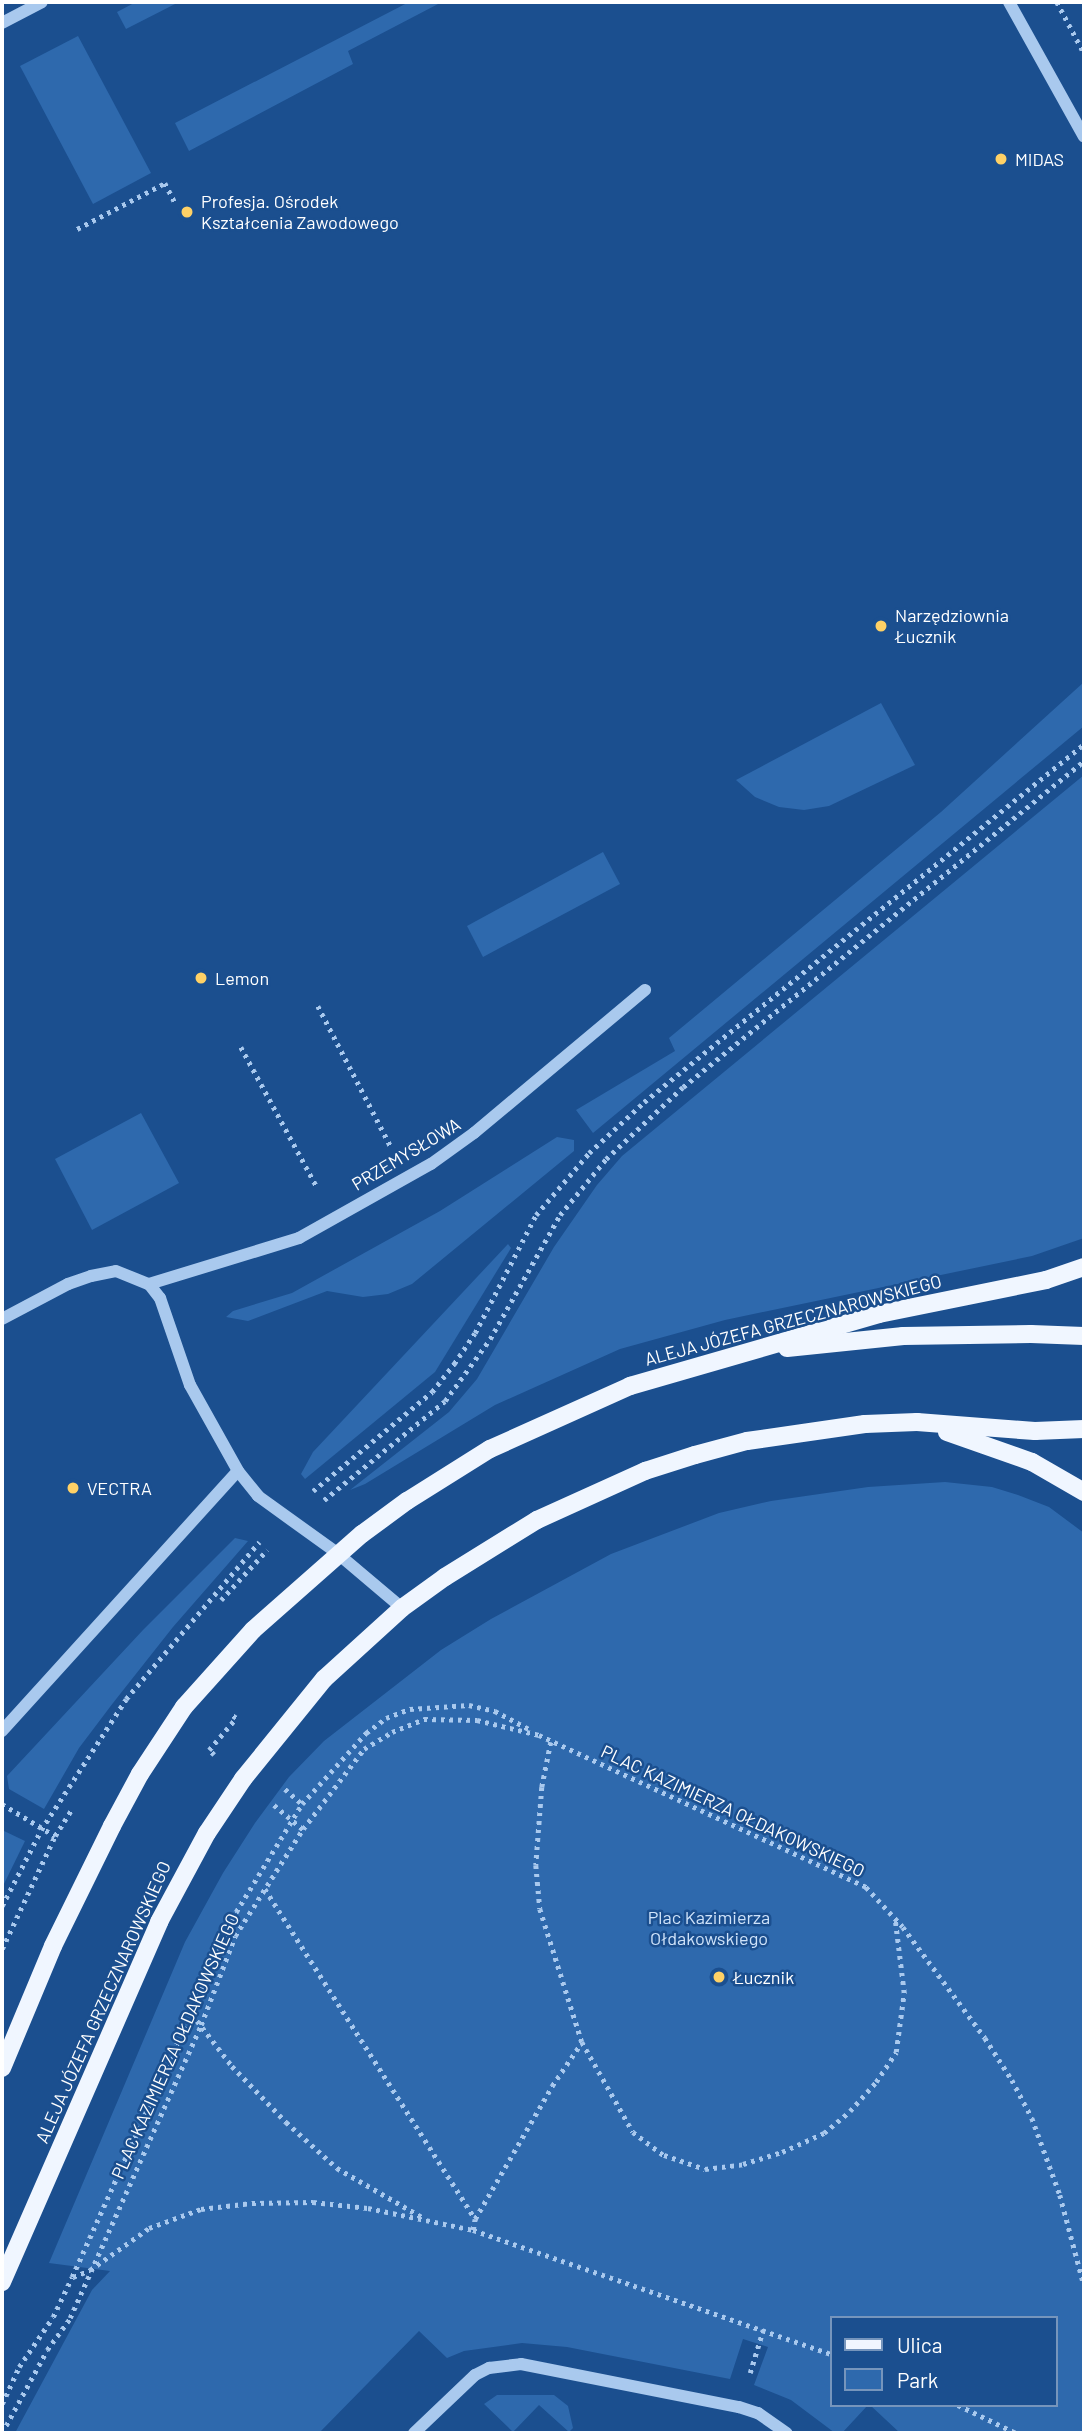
<!DOCTYPE html>
<html>
<head>
<meta charset="utf-8">
<style>
	body { margin:0 }
	#map { position:relative; width:1086px; height:2435px; overflow:hidden; background:#1b4f8f; font-family:Barlow,sans-serif }
	div>[style] { position:absolute }
	[style*='--x'] { left:calc(var(--x)*1px); top:calc(var(--y)*1px); width:calc(var(--w)*1px); rotate:calc(var(--a)*1deg) }
	.green>* { inset:0; background:#2e69ad }
	.path>* { height:4.5px; margin-top:-2.25px; transform-origin:0; background:repeating-linear-gradient(90deg,#a9c9ee 0 3.5px,transparent 0 8.5px) }
	.minor>* { height:12px; margin:-6px; padding:0 6px; transform-origin:6px; border-radius:6px; background:#a9c9ee }
	.major>* { height:18px; margin:-9px; padding:0 9px; transform-origin:9px; border-radius:9px; background:#f0f6ff }
	.dots>* { width:19px; height:19px; translate:-50% -50%; box-sizing:border-box; border:4px solid #1b4f8f; border-radius:50% }
	span { translate:-50% -50%; white-space:nowrap; text-align:center; line-height:1.15; -webkit-text-stroke:5px #1b4f8f; paint-order:stroke }
	.poi-label { font-size:18px; color:#fff }
	.left { translate:0 -50%; text-align:left }
	.street-label { font-size:18px; color:#fff }
	.park-label { font-size:18px; color:#cfe3fa }
	.frame { position:absolute; inset:0; border:4px solid #fff; pointer-events:none }
	.legend { position:absolute; left:830px; top:2316px; width:228px; height:91px; box-sizing:border-box; background:#1b4f8f; border:2px solid #7695bc; margin:0; padding:9px 12px; list-style:none; font-size:21px; color:#fff }
	.legend li { display:flex; align-items:center; gap:14px; height:35px }
	.legend b { width:35px; border:2px solid #7695bc }
</style>
</head>
<body>
<div id="map">
	<div class="green">
		<i style="clip-path:polygon(136px 2px,179px 2px,126px 29px,117px 12px)"></i>
		<i style="clip-path:polygon(409px 2px,440px 3px,348px 51px,353px 64px,189px 151px,175px 123px)"></i>
		<i style="clip-path:polygon(78px 36px,151px 173px,93px 204px,20px 66px)"></i>
		<i style="clip-path:polygon(1084px 682px,1084px 726px,593px 1133px,576px 1110px,675px 1051px,669px 1038px,941px 812px)"></i>
		<i style="clip-path:polygon(881px 703px,915px 765px,829px 806px,804px 810px,779px 807px,755px 797px,736px 780px)"></i>
		<i style="clip-path:polygon(1084px 775px,1084px 1238px,1032px 1256px,725px 1320px,620px 1349px,495px 1405px,365px 1484px,350px 1490px,449px 1412px,477px 1379px,554px 1247px,597px 1185px,622px 1156px)"></i>
		<i style="clip-path:polygon(603px 852px,620px 884px,483px 957px,467px 926px)"></i>
		<i style="clip-path:polygon(141px 1113px,179px 1183px,92px 1230px,55px 1159px)"></i>
		<i style="clip-path:polygon(557px 1137px,574px 1140px,574px 1151px,412px 1284px,388px 1294px,363px 1297px,327px 1291px,248px 1321px,226px 1317px,233px 1311px,292px 1293px,440px 1211px)"></i>
		<i style="clip-path:polygon(508px 1244px,511px 1248px,435px 1372px,305px 1479px,301px 1474px,313px 1452px)"></i>
		<i style="clip-path:polygon(945px 1482px,992px 1487px,1018px 1495px,1049px 1507px,1084px 1533px,1084px 2433px,900px 2433px,870px 2405px,1056px 2405px,1056px 2318px,832px 2318px,832px 2405px,868px 2405px,842px 2433px,835px 2433px,791px 2400px,754px 2385px,768px 2347px,743px 2339px,730px 2379px,567px 2347px,522px 2343px,464px 2351px,447px 2358px,419px 2331px,319px 2433px,15px 2433px,92px 2290px,110px 2271px,49px 2263px,185px 1942px,223px 1873px,255px 1823px,289px 1777px,324px 1741px,441px 1650px,491px 1619px,611px 1554px,719px 1513px,771px 1501px,868px 1487px)"></i>
		<i style="clip-path:polygon(235px 1538px,248px 1541px,173px 1627px,113px 1703px,79px 1748px,44px 1809px,9px 1789px,7px 1776px,143px 1630px)"></i>
		<i style="clip-path:polygon(2px 1830px,25px 1841px,2px 1888px)"></i>
		<i style="clip-path:polygon(497px 2395px,554px 2395px,568px 2406px,573px 2428px,569px 2432px,539px 2405px,513px 2432px,484px 2404px)"></i>
	</div>
	<div class="path">
		<i style="--x:1057;--y:2;--w:58;--a:62.1"></i>
		<i style="--x:77;--y:229;--w:99;--a:-27.6"></i>
		<i style="--x:165;--y:183;--w:22;--a:63"></i>
		<i style="--x:318;--y:1006;--w:157;--a:62.6"></i>
		<i style="--x:241;--y:1047;--w:157;--a:61.5"></i>
		<i style="--x:313;--y:1491;--w:155;--a:-39.8"></i>
		<i style="--x:432;--y:1392;--w:36;--a:-52"></i>
		<i style="--x:454;--y:1364;--w:37;--a:-56"></i>
		<i style="--x:475;--y:1333;--w:133;--a:-62.7"></i>
		<i style="--x:536;--y:1215;--w:82;--a:-49.5"></i>
		<i style="--x:589;--y:1153;--w:75;--a:-42.8"></i>
		<i style="--x:644;--y:1102;--w:567;--a:-39.13"></i>
		<i style="--x:324;--y:1500;--w:156;--a:-39.3"></i>
		<i style="--x:445;--y:1401;--w:77;--a:-54"></i>
		<i style="--x:490;--y:1339;--w:142;--a:-60.6"></i>
		<i style="--x:560;--y:1215;--w:72;--a:-50.6"></i>
		<i style="--x:606;--y:1159;--w:105;--a:-43.1"></i>
		<i style="--x:683;--y:1087;--w:517;--a:-39.11"></i>
		<i style="--x:221;--y:1600;--w:68;--a:-47.4"></i>
		<i style="--x:551;--y:1742;--w:46;--a:101.3"></i>
		<i style="--x:542;--y:1787;--w:78;--a:94.4"></i>
		<i style="--x:536;--y:1865;--w:44;--a:84.8"></i>
		<i style="--x:540;--y:1909;--w:139;--a:72.5"></i>
		<i style="--x:582;--y:2042;--w:103;--a:60.5"></i>
		<i style="--x:633;--y:2132;--w:39;--a:37"></i>
		<i style="--x:664;--y:2155;--w:43;--a:18.9"></i>
		<i style="--x:705;--y:2169;--w:38;--a:-7"></i>
		<i style="--x:743;--y:2164;--w:41;--a:-17.1"></i>
		<i style="--x:782;--y:2152;--w:46;--a:-24.3"></i>
		<i style="--x:824;--y:2133;--w:34;--a:-40"></i>
		<i style="--x:850;--y:2111;--w:39;--a:-48"></i>
		<i style="--x:876;--y:2082;--w:36;--a:-56"></i>
		<i style="--x:896;--y:2052;--w:60;--a:-82.3"></i>
		<i style="--x:904;--y:1993;--w:74;--a:-97"></i>
		<i style="--x:214;--y:1755;--w:7;--a:-135"></i>
		<i style="--x:209;--y:1750;--w:42;--a:-49.8"></i>
		<i style="--x:236;--y:1718;--w:6;--a:-149"></i>
		<i style="--x:285;--y:1789;--w:23;--a:41"></i>
		<i style="--x:2;--y:1804;--w:62;--a:31.1"></i>
		<i style="--x:274;--y:1805;--w:38;--a:40"></i>
		<i style="--x:265;--y:1889;--w:391;--a:57.5"></i>
		<i style="--x:2;--y:1906;--w:85;--a:-62.8"></i>
		<i style="--x:41;--y:1830;--w:156;--a:-57"></i>
		<i style="--x:126;--y:1699;--w:206;--a:-49.7"></i>
		<i style="--x:2;--y:1949;--w:125;--a:-64.9"></i>
		<i style="--x:55;--y:1836;--w:32;--a:-58"></i>
		<i style="--x:192;--y:2014;--w:66;--a:52.4"></i>
		<i style="--x:232;--y:2066;--w:78;--a:46"></i>
		<i style="--x:286;--y:2122;--w:69;--a:42"></i>
		<i style="--x:337;--y:2168;--w:98;--a:30"></i>
		<i style="--x:473;--y:2230;--w:11;--a:-80"></i>
		<i style="--x:475;--y:2219;--w:154;--a:-59.9"></i>
		<i style="--x:552;--y:2086;--w:53;--a:-55.7"></i>
		<i style="--x:73;--y:2277;--w:18;--a:-22"></i>
		<i style="--x:90;--y:2270;--w:72;--a:-35.4"></i>
		<i style="--x:149;--y:2228;--w:55;--a:-20.1"></i>
		<i style="--x:201;--y:2209;--w:51;--a:-6.7"></i>
		<i style="--x:252;--y:2203;--w:61;--a:-0.9"></i>
		<i style="--x:313;--y:2202;--w:55;--a:6.2"></i>
		<i style="--x:368;--y:2208;--w:107;--a:11.8"></i>
		<i style="--x:473;--y:2230;--w:380;--a:19.1"></i>
		<i style="--x:750;--y:2373;--w:45;--a:-73.2"></i>
		<i style="--x:2;--y:2404;--w:41;--a:-65.3"></i>
		<i style="--x:19;--y:2367;--w:60;--a:-55.8"></i>
		<i style="--x:53;--y:2317;--w:44;--a:-64.6"></i>
		<i style="--x:72;--y:2277;--w:400;--a:-65.8"></i>
		<i style="--x:236;--y:1912;--w:127;--a:-58.6"></i>
		<i style="--x:302;--y:1804;--w:96;--a:-48"></i>
		<i style="--x:366;--y:1733;--w:25;--a:-37"></i>
		<i style="--x:386;--y:1718;--w:26;--a:-21"></i>
		<i style="--x:410;--y:1709;--w:59;--a:-3.9"></i>
		<i style="--x:469;--y:1705;--w:27;--a:13"></i>
		<i style="--x:495;--y:1711;--w:40;--a:28"></i>
		<i style="--x:958;--y:2405;--w:64;--a:25.8"></i>
		<i style="--x:2;--y:2433;--w:94;--a:-61.5"></i>
		<i style="--x:47;--y:2350;--w:39;--a:-54"></i>
		<i style="--x:70;--y:2318;--w:321;--a:-65.9"></i>
		<i style="--x:201;--y:2025;--w:95;--a:-69.1"></i>
		<i style="--x:235;--y:1936;--w:127;--a:-57.6"></i>
		<i style="--x:303;--y:1829;--w:101;--a:-52.7"></i>
		<i style="--x:364;--y:1749;--w:33;--a:-31"></i>
		<i style="--x:392;--y:1732;--w:35;--a:-22"></i>
		<i style="--x:424;--y:1719;--w:53;--a:1.1"></i>
		<i style="--x:477;--y:1720;--w:64;--a:13.6"></i>
		<i style="--x:539;--y:1735;--w:361;--a:24.9"></i>
		<i style="--x:866;--y:1887;--w:54;--a:47.2"></i>
		<i style="--x:903;--y:1927;--w:138;--a:53.5"></i>
		<i style="--x:985;--y:2038;--w:50;--a:57.3"></i>
		<i style="--x:1012;--y:2080;--w:43;--a:62.2"></i>
		<i style="--x:1032;--y:2118;--w:82;--a:70"></i>
		<i style="--x:1060;--y:2195;--w:93;--a:75.1"></i>
	</div>
	<div class="minor">
		<i style="--x:1009;--y:2;--w:154;--a:60.9"></i>
		<i style="--x:2;--y:23;--w:45;--a:-27.7"></i>
		<i style="--x:149;--y:1284;--w:157;--a:-17"></i>
		<i style="--x:299;--y:1238;--w:151;--a:-29.3"></i>
		<i style="--x:431;--y:1164;--w:53;--a:-35.8"></i>
		<i style="--x:474;--y:1133;--w:223;--a:-39.9"></i>
		<i style="--x:2;--y:1319;--w:75;--a:-27.9"></i>
		<i style="--x:68;--y:1284;--w:24;--a:-19"></i>
		<i style="--x:91;--y:1276;--w:25;--a:-11"></i>
		<i style="--x:116;--y:1271;--w:35;--a:22"></i>
		<i style="--x:149;--y:1284;--w:18;--a:52"></i>
		<i style="--x:160;--y:1298;--w:92;--a:71"></i>
		<i style="--x:190;--y:1385;--w:98;--a:60.8"></i>
		<i style="--x:238;--y:1471;--w:32;--a:51"></i>
		<i style="--x:258;--y:1496;--w:97;--a:35.8"></i>
		<i style="--x:337;--y:1553;--w:85;--a:40.2"></i>
		<i style="--x:2;--y:1731;--w:351;--a:-47.8"></i>
		<i style="--x:414;--y:2433;--w:84;--a:-43.6"></i>
		<i style="--x:475;--y:2375;--w:16;--a:-27"></i>
		<i style="--x:489;--y:2368;--w:32;--a:-7"></i>
		<i style="--x:521;--y:2364;--w:222;--a:11.2"></i>
		<i style="--x:739;--y:2407;--w:20;--a:18"></i>
		<i style="--x:758;--y:2413;--w:35;--a:35"></i>
	</div>
	<div class="major">
		<i style="--x:787;--y:1348;--w:117;--a:-5.9"></i>
		<i style="--x:903;--y:1336;--w:128;--a:-0.9"></i>
		<i style="--x:1031;--y:1334;--w:53;--a:2.2"></i>
		<i style="--x:947;--y:1432;--w:90;--a:19.4"></i>
		<i style="--x:1032;--y:1462;--w:60;--a:30"></i>
		<i style="--x:2;--y:2068;--w:132;--a:-67.3"></i>
		<i style="--x:53;--y:1946;--w:134;--a:-63.8"></i>
		<i style="--x:112;--y:1826;--w:59;--a:-61.7"></i>
		<i style="--x:140;--y:1774;--w:80;--a:-56.7"></i>
		<i style="--x:184;--y:1707;--w:103;--a:-48.1"></i>
		<i style="--x:253;--y:1630;--w:145;--a:-41.4"></i>
		<i style="--x:362;--y:1534;--w:56;--a:-36.3"></i>
		<i style="--x:407;--y:1501;--w:98;--a:-32.1"></i>
		<i style="--x:490;--y:1449;--w:154;--a:-24.2"></i>
		<i style="--x:630;--y:1386;--w:259;--a:-16.1"></i>
		<i style="--x:879;--y:1314;--w:170;--a:-11.5"></i>
		<i style="--x:1046;--y:1280;--w:40;--a:-18.9"></i>
		<i style="--x:2;--y:2282;--w:393;--a:-66.4"></i>
		<i style="--x:159;--y:1922;--w:101;--a:-61.7"></i>
		<i style="--x:207;--y:1833;--w:65;--a:-56.3"></i>
		<i style="--x:243;--y:1779;--w:129;--a:-51"></i>
		<i style="--x:324;--y:1679;--w:105;--a:-42.3"></i>
		<i style="--x:402;--y:1608;--w:53;--a:-35.8"></i>
		<i style="--x:445;--y:1577;--w:108;--a:-31.8"></i>
		<i style="--x:537;--y:1520;--w:119;--a:-24.4"></i>
		<i style="--x:645;--y:1471;--w:52;--a:-17.7"></i>
		<i style="--x:695;--y:1455;--w:54;--a:-15.1"></i>
		<i style="--x:747;--y:1441;--w:119;--a:-8.2"></i>
		<i style="--x:865;--y:1424;--w:52;--a:-2.2"></i>
		<i style="--x:917;--y:1422;--w:118;--a:4.4"></i>
		<i style="--x:1035;--y:1431;--w:49;--a:-2.3"></i>
	</div>
	<div class="dots">
		<i style="left:1001px;top:159px;background:#ffd166"></i>
		<i style="left:187px;top:212px;background:#ffd166"></i>
		<i style="left:881px;top:626px;background:#ffd166"></i>
		<i style="left:201px;top:978px;background:#ffd166"></i>
		<i style="left:73px;top:1488px;background:#ffd166"></i>
		<i style="left:719px;top:1977px;background:#ffd166"></i>
	</div>
	<div class="poi-label">
		<span class="left" style="left:1015px;top:159px">MIDAS</span>
		<span class="left" style="left:201px;top:212px">Profesja. Ośrodek<br>Kształcenia Zawodowego</span>
		<span class="left" style="left:895px;top:626px">Narzędziownia<br>Łucznik</span>
		<span class="left" style="left:215px;top:978px">Lemon</span>
		<span class="left" style="left:87px;top:1488px">VECTRA</span>
		<span class="left" style="left:733px;top:1977px">Łucznik</span>
	</div>
	<div class="street-label">
		<span style="left:406px;top:1154px;rotate:-31deg">PRZEMYSŁOWA</span>
		<span style="left:793px;top:1320px;rotate:-15deg">ALEJA JÓZEFA GRZECZNAROWSKIEGO</span>
		<span style="left:733px;top:1811px;rotate:25deg">PLAC KAZIMIERZA OŁDAKOWSKIEGO</span>
		<span style="left:103px;top:2002px;rotate:-66deg">ALEJA JÓZEFA GRZECZNAROWSKIEGO</span>
		<span style="left:175px;top:2046px;rotate:-66deg">PLAC KAZIMIERZA OŁDAKOWSKIEGO</span>
	</div>
	<div class="park-label">
		<span style="left:709px;top:1928px">Plac Kazimierza<br>Ołdakowskiego</span>
	</div>
	<div class="frame"></div>
	<ul class="legend">
	<li><b style="height:9px;background:#f0f6ff"></b>Ulica</li>
	<li><b style="height:19px;background:#2e69ad"></b>Park</li>
	</ul>
</div>
</body>
</html>
